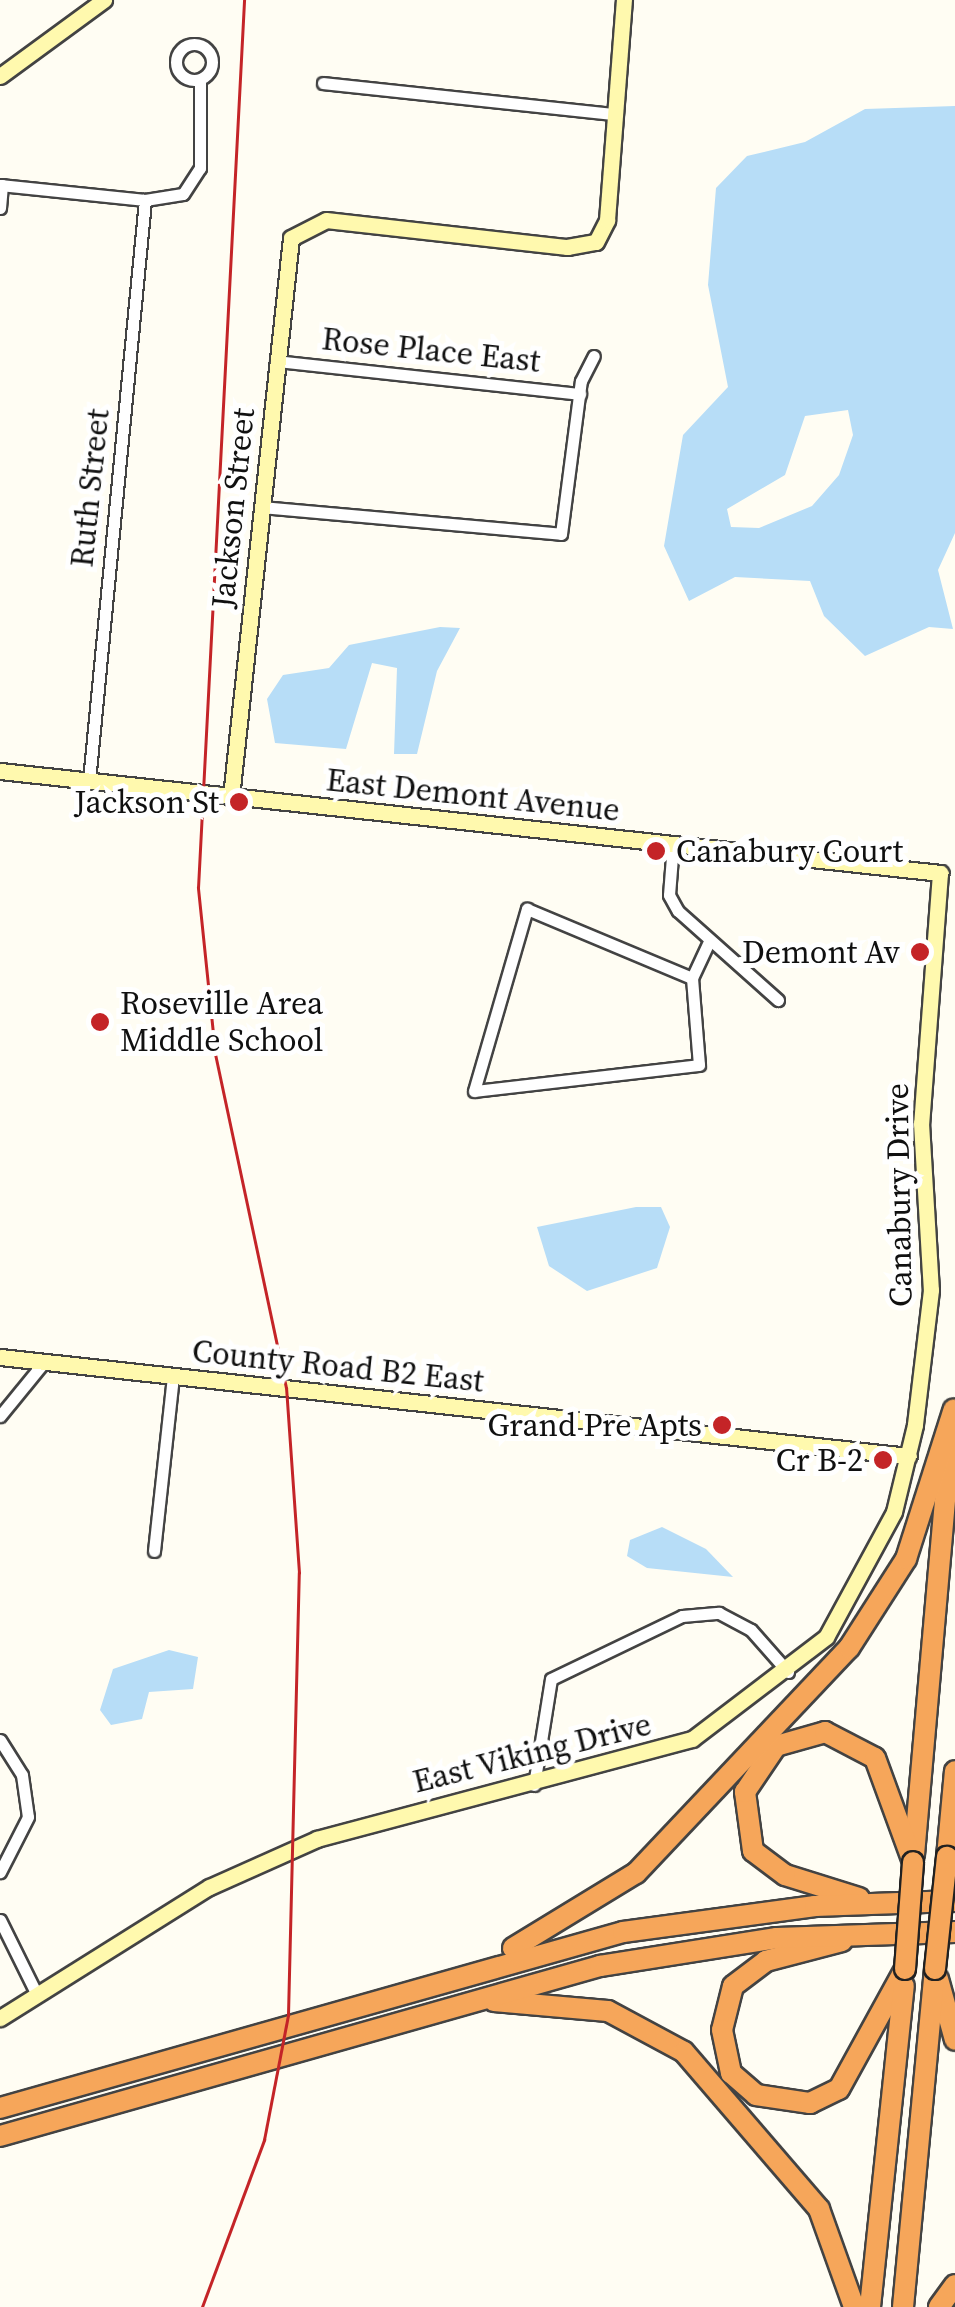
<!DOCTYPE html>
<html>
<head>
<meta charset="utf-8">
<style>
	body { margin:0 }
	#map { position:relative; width:955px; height:2307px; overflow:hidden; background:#fffdf3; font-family:"Source Serif 4",serif }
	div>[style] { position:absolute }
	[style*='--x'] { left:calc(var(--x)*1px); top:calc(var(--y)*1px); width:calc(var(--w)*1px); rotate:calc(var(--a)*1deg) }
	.water>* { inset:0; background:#b7ddf7 }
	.roads { filter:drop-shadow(2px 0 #434343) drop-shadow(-2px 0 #434343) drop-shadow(0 2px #434343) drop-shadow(0 -2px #434343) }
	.street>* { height:11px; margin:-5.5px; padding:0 5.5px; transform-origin:5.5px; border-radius:5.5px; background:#fff }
	.street>.ring { margin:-5.5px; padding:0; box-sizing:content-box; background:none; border:11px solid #fff; border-radius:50% }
	.secondary>* { height:15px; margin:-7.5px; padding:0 7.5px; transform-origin:7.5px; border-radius:7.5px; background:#fff9ae }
	.highway>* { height:20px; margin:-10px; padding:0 10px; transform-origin:10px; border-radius:10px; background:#f6a65a }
	.rail>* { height:2.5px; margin:-1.25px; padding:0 1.25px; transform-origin:1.25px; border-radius:1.25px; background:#c42427 }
	.bridges { filter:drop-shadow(2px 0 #212121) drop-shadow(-2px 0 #212121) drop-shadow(0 2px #212121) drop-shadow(0 -2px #212121) }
	.highway-bridge>* { height:20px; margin:-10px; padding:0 10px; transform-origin:10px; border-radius:10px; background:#f6a65a }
	.dots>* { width:28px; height:28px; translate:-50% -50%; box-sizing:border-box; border:5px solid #fff; border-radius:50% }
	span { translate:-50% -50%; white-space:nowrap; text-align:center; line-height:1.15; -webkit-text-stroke:10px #fff; paint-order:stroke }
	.street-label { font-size:32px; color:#101010 }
	.poi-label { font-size:32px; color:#101010 }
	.right { translate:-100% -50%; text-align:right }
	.left { translate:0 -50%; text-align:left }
</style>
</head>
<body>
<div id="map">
	<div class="water">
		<i style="clip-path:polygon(evenodd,955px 106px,955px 533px,938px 570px,953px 629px,929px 627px,865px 656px,824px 616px,810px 581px,735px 577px,689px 601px,664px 546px,683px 435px,728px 387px,708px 285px,716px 188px,747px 156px,805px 142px,865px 109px,955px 106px,848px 410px,853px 435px,839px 475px,812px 506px,759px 528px,731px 527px,727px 509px,785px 475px,805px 416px,848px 410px)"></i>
		<i style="clip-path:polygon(440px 627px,460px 628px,437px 671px,417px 754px,394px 754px,397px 668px,372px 663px,346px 749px,275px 743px,267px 699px,283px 675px,329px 668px,349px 645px)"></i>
		<i style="clip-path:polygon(636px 1207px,661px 1207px,670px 1227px,657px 1268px,587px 1291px,549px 1266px,537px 1227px)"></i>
		<i style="clip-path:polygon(662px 1527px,706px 1549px,733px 1577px,647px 1568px,627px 1556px,630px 1540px)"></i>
		<i style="clip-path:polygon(169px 1650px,198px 1657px,193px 1689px,149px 1692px,142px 1719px,111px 1725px,100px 1710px,113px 1669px)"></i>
	</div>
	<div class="roads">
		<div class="street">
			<i class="ring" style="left:176px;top:44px;width:25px;height:25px"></i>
			<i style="--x:323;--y:83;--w:293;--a:6.1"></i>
			<i style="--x:0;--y:185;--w:146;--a:5.9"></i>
			<i style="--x:145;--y:200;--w:38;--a:-9"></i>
			<i style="--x:183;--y:194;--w:31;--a:-57"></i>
			<i style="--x:200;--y:168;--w:85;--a:-90"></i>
			<i style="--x:0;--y:208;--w:23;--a:-85"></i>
			<i style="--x:276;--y:361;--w:306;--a:6.2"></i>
			<i style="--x:261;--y:507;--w:301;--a:5.1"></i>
			<i style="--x:561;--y:534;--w:154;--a:-82.6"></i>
			<i style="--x:581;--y:381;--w:28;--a:-63"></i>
			<i style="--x:89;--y:781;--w:584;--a:-84.49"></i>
			<i style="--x:673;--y:844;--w:51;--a:94.5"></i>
			<i style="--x:669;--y:895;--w:18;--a:61"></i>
			<i style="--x:678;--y:911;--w:134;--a:41.7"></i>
			<i style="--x:527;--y:909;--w:179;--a:22.7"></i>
			<i style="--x:692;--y:978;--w:87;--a:85.4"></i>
			<i style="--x:699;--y:1065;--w:226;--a:173.4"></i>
			<i style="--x:474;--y:1091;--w:190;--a:-73.8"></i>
			<i style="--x:692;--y:978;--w:38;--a:-65"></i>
			<i style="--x:0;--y:1416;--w:70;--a:-50.8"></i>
			<i style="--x:154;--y:1551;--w:177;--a:-83.8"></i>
			<i style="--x:0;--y:1740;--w:41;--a:57.8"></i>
			<i style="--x:22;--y:1775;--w:42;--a:81.9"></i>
			<i style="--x:28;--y:1817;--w:62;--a:117"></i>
			<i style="--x:534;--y:1785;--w:107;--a:-80.9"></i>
			<i style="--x:551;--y:1679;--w:145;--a:-25.7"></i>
			<i style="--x:682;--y:1616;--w:37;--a:-5"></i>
			<i style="--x:719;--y:1613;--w:36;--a:28"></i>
			<i style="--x:751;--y:1630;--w:56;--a:48.6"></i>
			<i style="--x:0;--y:1920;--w:84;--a:63.7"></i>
		</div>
		<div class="secondary">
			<i style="--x:0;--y:76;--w:129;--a:-36.2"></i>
			<i style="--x:0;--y:771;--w:946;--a:6.19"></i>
			<i style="--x:940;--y:873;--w:251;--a:94.3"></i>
			<i style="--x:921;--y:1123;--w:167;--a:86.6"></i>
			<i style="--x:931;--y:1290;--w:136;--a:96.8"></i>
			<i style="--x:915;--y:1425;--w:89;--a:103.6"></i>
			<i style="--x:894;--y:1512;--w:142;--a:118.5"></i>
			<i style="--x:826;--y:1637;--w:168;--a:142.7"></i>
			<i style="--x:692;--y:1739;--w:388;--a:165.1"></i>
			<i style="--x:317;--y:1839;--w:118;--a:156"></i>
			<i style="--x:209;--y:1887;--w:247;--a:147.9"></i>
			<i style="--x:231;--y:797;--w:562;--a:-83.87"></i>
			<i style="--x:291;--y:238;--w:39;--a:-27"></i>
			<i style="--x:326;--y:220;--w:243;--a:6.4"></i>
			<i style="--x:567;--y:247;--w:29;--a:-10"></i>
			<i style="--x:596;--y:242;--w:25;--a:-63"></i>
			<i style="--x:607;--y:220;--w:221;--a:-85.6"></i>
			<i style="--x:0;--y:1357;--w:914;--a:6.22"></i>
		</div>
		<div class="highway">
			<i style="--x:914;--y:1855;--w:422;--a:-85"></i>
			<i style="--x:947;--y:1857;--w:86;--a:-84.7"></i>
			<i style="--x:859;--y:1898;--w:77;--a:-162.7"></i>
			<i style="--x:785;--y:1875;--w:40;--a:-143"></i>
			<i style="--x:753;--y:1851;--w:60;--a:-97.7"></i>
			<i style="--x:745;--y:1792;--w:55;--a:-56"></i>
			<i style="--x:776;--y:1746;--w:51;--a:-15.9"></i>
			<i style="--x:825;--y:1732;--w:56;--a:27.5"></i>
			<i style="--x:875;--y:1758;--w:111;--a:69.9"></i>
			<i style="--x:842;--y:1941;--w:79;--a:165.3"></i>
			<i style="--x:766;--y:1961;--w:41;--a:142.9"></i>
			<i style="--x:733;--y:1986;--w:45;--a:104"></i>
			<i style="--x:722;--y:2030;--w:44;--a:78.2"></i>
			<i style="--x:731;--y:2073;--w:33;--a:41"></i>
			<i style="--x:756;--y:2095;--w:55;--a:8.4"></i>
			<i style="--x:810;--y:2103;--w:32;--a:-26"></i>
			<i style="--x:839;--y:2089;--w:137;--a:-61.2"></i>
			<i style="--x:513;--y:1948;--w:144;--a:-31.4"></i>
			<i style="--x:636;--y:1873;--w:310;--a:-46.6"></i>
			<i style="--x:849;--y:1648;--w:106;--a:-57.4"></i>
			<i style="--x:906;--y:1559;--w:157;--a:-72.3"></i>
			<i style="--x:938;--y:1979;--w:63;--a:74.4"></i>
			<i style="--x:494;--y:2001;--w:114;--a:5"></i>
			<i style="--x:608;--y:2011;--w:86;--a:28.3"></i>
			<i style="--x:684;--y:2052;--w:207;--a:49.3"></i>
			<i style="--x:819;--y:2209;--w:104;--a:70.3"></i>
			<i style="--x:0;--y:2108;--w:647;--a:-15.78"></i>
			<i style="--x:623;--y:1932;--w:194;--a:-7.7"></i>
			<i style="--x:815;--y:1906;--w:140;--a:-2"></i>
			<i style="--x:0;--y:2136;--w:624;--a:-15.82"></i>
			<i style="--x:600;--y:1966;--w:179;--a:-9"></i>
			<i style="--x:777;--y:1938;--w:178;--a:-1.9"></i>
			<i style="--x:870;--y:2307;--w:323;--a:-84"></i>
			<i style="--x:903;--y:2307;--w:340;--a:-84.6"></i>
			<i style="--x:939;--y:2307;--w:27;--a:-54"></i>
		</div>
	</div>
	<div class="rail">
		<i style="--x:202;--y:2307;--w:178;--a:-69.6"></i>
		<i style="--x:264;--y:2140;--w:127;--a:-79.1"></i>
		<i style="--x:288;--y:2015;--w:442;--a:-88.6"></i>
		<i style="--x:299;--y:1573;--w:185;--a:-94"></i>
		<i style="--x:286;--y:1388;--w:342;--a:-102"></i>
		<i style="--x:215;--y:1053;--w:166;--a:-95.9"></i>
		<i style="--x:198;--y:888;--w:889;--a:-87.03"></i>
	</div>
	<div class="bridges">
		<div class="highway-bridge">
			<i style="--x:905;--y:1969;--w:107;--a:-85.7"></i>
			<i style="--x:935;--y:1969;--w:113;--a:-83.9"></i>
		</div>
	</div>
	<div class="dots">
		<i style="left:239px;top:802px;background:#c42427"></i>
		<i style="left:656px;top:851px;background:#c42427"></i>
		<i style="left:920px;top:952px;background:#c42427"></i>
		<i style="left:100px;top:1022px;background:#c42427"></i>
		<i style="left:722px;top:1425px;background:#c42427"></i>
		<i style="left:883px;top:1460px;background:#c42427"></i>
	</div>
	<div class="street-label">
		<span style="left:431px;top:350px;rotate:6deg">Rose Place East</span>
		<span style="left:90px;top:488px;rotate:-84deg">Ruth Street</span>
		<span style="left:233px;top:508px;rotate:-84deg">Jackson Street</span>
		<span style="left:473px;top:795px;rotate:6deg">East Demont Avenue</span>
		<span style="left:899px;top:1195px;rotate:-91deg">Canabury Drive</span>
		<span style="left:338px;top:1366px;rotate:6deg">County Road B2 East</span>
		<span style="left:532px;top:1753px;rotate:-14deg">East Viking Drive</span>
	</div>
	<div class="poi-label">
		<span class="right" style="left:219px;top:802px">Jackson St</span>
		<span class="left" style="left:676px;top:851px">Canabury Court</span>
		<span class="right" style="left:900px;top:952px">Demont Av</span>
		<span class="left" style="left:120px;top:1022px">Roseville Area<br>Middle School</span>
		<span class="right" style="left:702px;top:1425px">Grand Pre Apts</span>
		<span class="right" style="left:863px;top:1460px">Cr B-2</span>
	</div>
</div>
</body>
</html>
